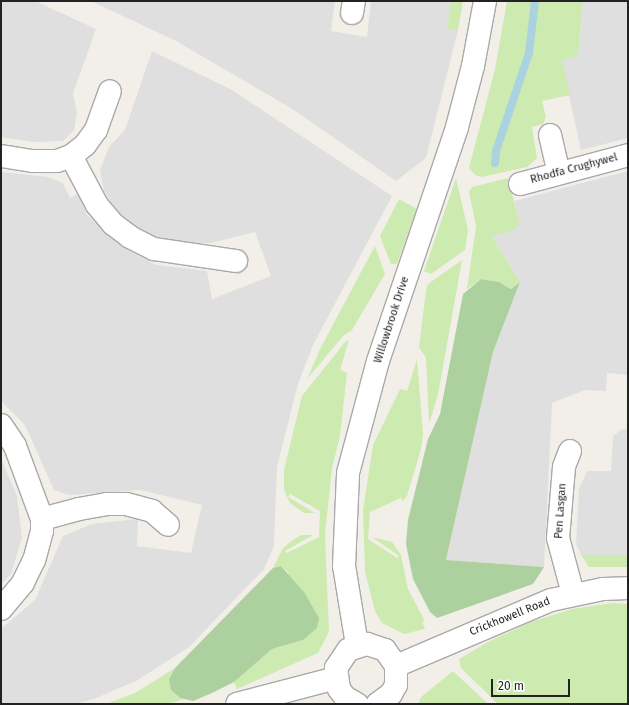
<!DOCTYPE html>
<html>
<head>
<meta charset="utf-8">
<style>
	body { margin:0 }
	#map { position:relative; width:629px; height:705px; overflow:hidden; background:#f2efe9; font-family:"Fira Sans",sans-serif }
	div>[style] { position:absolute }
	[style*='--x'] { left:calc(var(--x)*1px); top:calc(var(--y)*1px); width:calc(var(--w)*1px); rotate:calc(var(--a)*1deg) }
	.residential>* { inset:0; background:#e0dfdf }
	.grass>* { inset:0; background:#cdebb0 }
	.forest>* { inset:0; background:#add19e }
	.stream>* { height:8px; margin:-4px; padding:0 4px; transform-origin:4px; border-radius:4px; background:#aad3df }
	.roads { filter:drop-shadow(1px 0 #a9a9a9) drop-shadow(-1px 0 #a9a9a9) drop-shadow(0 1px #a9a9a9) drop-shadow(0 -1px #a9a9a9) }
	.minor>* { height:22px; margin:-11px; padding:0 11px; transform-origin:11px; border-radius:11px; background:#fff }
	.tertiary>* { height:22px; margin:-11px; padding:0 11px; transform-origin:11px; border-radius:11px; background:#fff }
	span { translate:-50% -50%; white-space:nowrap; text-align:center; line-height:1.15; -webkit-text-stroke:3px #fff; paint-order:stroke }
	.street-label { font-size:11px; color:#222 }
	.frame { position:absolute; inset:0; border:2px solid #222; pointer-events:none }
	.scale { position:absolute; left:491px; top:679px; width:79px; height:18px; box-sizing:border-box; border:2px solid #222; border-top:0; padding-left:5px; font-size:12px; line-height:14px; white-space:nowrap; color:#222; -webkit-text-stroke:3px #fff; paint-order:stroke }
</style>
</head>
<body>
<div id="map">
	<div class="residential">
		<i style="clip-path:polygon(1px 1px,35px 1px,96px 29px,73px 93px,77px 113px,74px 130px,63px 141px,33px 142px,1px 137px)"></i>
		<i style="clip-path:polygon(91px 1px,335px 1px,331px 31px,367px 37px,371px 1px,451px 1px,447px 28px,458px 30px,426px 158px,396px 181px,294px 110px,176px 41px)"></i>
		<i style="clip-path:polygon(583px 1px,628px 1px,628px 138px,581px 150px,561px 60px,578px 56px)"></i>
		<i style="clip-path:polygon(152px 51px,232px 90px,392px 196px,313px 345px,298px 384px,277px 467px,274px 546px,264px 569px,189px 647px,136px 681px,94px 699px,75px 704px,1px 704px,1px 629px,35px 600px,63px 536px,92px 524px,138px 519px,137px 546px,191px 553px,202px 505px,141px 490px,69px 495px,54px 490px,25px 425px,1px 401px,1px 172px,48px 177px,63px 183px,70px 198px,79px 193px,87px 215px,128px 250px,156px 265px,207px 271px,212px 299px,271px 276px,255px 232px,210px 243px,167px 245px,123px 222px,104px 191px,100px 170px,109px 147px,125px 130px)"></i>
		<i style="clip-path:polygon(628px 171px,628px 375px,607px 373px,606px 391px,585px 390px,552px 403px,544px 567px,446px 560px,493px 352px,520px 282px,492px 236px,515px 230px,515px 227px,520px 225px,514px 201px)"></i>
		<i style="clip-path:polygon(622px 429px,628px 429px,628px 555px,581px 555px,576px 544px,579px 489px,587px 471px,611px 471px,613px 436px)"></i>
		<i style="clip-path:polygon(1px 459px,17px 496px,22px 538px,11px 574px,1px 584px)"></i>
	</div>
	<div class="grass">
		<i style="clip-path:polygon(451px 1px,463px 1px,458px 30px,447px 29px)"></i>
		<i style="clip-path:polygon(507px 1px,583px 1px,578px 56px,562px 60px,570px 95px,542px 101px,546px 117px,543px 124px,532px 127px,537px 158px,527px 167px,482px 177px,475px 175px,469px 168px,495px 69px)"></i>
		<i style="clip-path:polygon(456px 178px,468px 230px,465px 250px,431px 274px,424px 271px)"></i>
		<i style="clip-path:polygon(508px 178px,520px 225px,515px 227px,515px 230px,492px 236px,520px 282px,511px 289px,499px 282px,481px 279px,467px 289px,476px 226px,469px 192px,472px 187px)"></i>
		<i style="clip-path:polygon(399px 199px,417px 209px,397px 264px,391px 264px,380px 236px)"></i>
		<i style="clip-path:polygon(375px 246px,385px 274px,352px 330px,344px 335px,307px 379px,321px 347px)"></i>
		<i style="clip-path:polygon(462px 260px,438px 395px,429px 424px,426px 358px,419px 347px,426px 290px,428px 284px)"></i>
		<i style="clip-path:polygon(349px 340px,340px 370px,347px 373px,340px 436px,332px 469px,325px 534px,329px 632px,318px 653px,237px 689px,234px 682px,272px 649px,303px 640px,288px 572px,281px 566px,273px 568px,283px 548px,294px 539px,302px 535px,313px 535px,285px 551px,287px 553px,319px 537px,320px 511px,290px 494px,288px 497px,315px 513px,304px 513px,290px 503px,284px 490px,284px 470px,302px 396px,345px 342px)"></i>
		<i style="clip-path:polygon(417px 359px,423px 434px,421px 449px,407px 496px,403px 501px,401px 498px,370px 512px,368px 539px,397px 558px,399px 556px,372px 537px,392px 542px,401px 555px,408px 589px,425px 621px,422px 622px,425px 629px,404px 634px,382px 623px,375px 611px,365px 572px,363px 510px,373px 445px,400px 389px,407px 391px)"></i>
		<i style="clip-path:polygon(581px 555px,628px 555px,628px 567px,589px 567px)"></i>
		<i style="clip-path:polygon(613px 603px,628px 604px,628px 704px,498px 704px,461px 668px,459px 659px,488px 642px,531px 622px,572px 609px)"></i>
		<i style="clip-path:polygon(175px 668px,169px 679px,179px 698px,184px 699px,168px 704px,106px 704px,135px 693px)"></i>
		<i style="clip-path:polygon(453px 671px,488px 704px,418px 704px,421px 697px)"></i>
	</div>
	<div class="forest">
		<i style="clip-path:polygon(481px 279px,499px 282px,511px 289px,520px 282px,493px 352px,446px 560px,544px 567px,533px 584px,437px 618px,430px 612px,413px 579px,406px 544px,408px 520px,428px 439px,440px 414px,463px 294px)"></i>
		<i style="clip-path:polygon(281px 566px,304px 592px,319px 618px,317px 628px,303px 640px,272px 649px,234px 682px,212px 693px,193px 701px,180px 698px,171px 690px,169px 679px,175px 668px,273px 568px)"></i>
	</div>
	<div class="stream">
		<i style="--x:495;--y:163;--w:12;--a:-85"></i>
		<i style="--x:496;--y:151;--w:103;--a:-71.4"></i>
		<i style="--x:529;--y:53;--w:52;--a:-83.4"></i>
	</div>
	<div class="roads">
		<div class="minor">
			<i style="--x:352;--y:13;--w:12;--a:-81"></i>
			<i style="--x:550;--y:135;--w:39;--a:77"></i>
			<i style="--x:1;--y:156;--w:32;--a:9"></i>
			<i style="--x:33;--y:161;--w:24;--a:0"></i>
			<i style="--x:57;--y:161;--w:15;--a:-20"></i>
			<i style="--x:71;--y:156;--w:18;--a:-38"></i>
			<i style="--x:85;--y:145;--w:19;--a:-54"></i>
			<i style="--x:96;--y:130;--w:41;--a:-70.3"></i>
			<i style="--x:71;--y:156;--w:55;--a:62"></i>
			<i style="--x:97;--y:205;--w:25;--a:50"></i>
			<i style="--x:113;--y:224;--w:21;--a:37"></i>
			<i style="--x:130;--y:237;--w:27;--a:27"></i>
			<i style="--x:154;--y:249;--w:83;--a:8.3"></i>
			<i style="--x:520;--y:184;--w:112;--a:-15"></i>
			<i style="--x:1;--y:425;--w:25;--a:56"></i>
			<i style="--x:15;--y:446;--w:78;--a:69.7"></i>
			<i style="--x:42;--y:519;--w:12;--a:90"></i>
			<i style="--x:42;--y:531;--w:30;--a:105"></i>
			<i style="--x:34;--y:560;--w:25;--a:116"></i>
			<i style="--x:23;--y:583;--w:34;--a:130"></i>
			<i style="--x:570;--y:451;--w:17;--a:111"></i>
			<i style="--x:564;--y:467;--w:71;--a:94.8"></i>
			<i style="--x:558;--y:538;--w:58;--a:75"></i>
			<i style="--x:42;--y:519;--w:38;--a:-15"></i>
			<i style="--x:79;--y:509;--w:28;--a:-10"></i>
			<i style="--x:107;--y:504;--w:19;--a:0"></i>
			<i style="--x:126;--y:504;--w:27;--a:15"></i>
			<i style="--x:152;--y:511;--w:21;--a:41"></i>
			<i style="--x:396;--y:666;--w:168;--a:-23.1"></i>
			<i style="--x:551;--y:600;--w:53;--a:-11.9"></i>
			<i style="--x:603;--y:589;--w:25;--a:-2"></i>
		</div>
		<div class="tertiary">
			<i style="--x:357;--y:645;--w:80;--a:-99.3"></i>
			<i style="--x:344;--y:566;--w:93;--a:-87.5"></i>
			<i style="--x:348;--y:473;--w:116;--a:-75"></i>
			<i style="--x:378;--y:361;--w:247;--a:-71.3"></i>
			<i style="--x:457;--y:127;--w:63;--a:-75.3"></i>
			<i style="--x:473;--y:66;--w:66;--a:-79.5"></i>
			<i style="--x:237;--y:704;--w:102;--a:-14.7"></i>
			<i style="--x:357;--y:704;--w:14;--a:-150"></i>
			<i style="--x:345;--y:697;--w:10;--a:-127"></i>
			<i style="--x:339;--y:689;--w:21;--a:-98"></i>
			<i style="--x:336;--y:668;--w:22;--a:-56"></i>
			<i style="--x:348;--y:650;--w:20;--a:-18"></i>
			<i style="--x:367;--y:644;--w:19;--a:18"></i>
			<i style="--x:385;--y:650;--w:19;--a:55"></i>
			<i style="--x:396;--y:666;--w:19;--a:90"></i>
			<i style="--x:396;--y:685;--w:10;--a:119"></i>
			<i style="--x:391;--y:694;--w:17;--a:144"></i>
		</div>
	</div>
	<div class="street-label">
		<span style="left:574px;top:169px;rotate:-15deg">Rhodfa Crughywel</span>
		<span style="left:392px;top:320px;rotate:-72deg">Willowbrook Drive</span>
		<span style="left:561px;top:511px;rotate:-86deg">Pen Lasgan</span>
		<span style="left:510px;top:617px;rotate:-22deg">Crickhowell Road</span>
	</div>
	<div class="frame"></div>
	<div class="scale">20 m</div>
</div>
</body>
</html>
